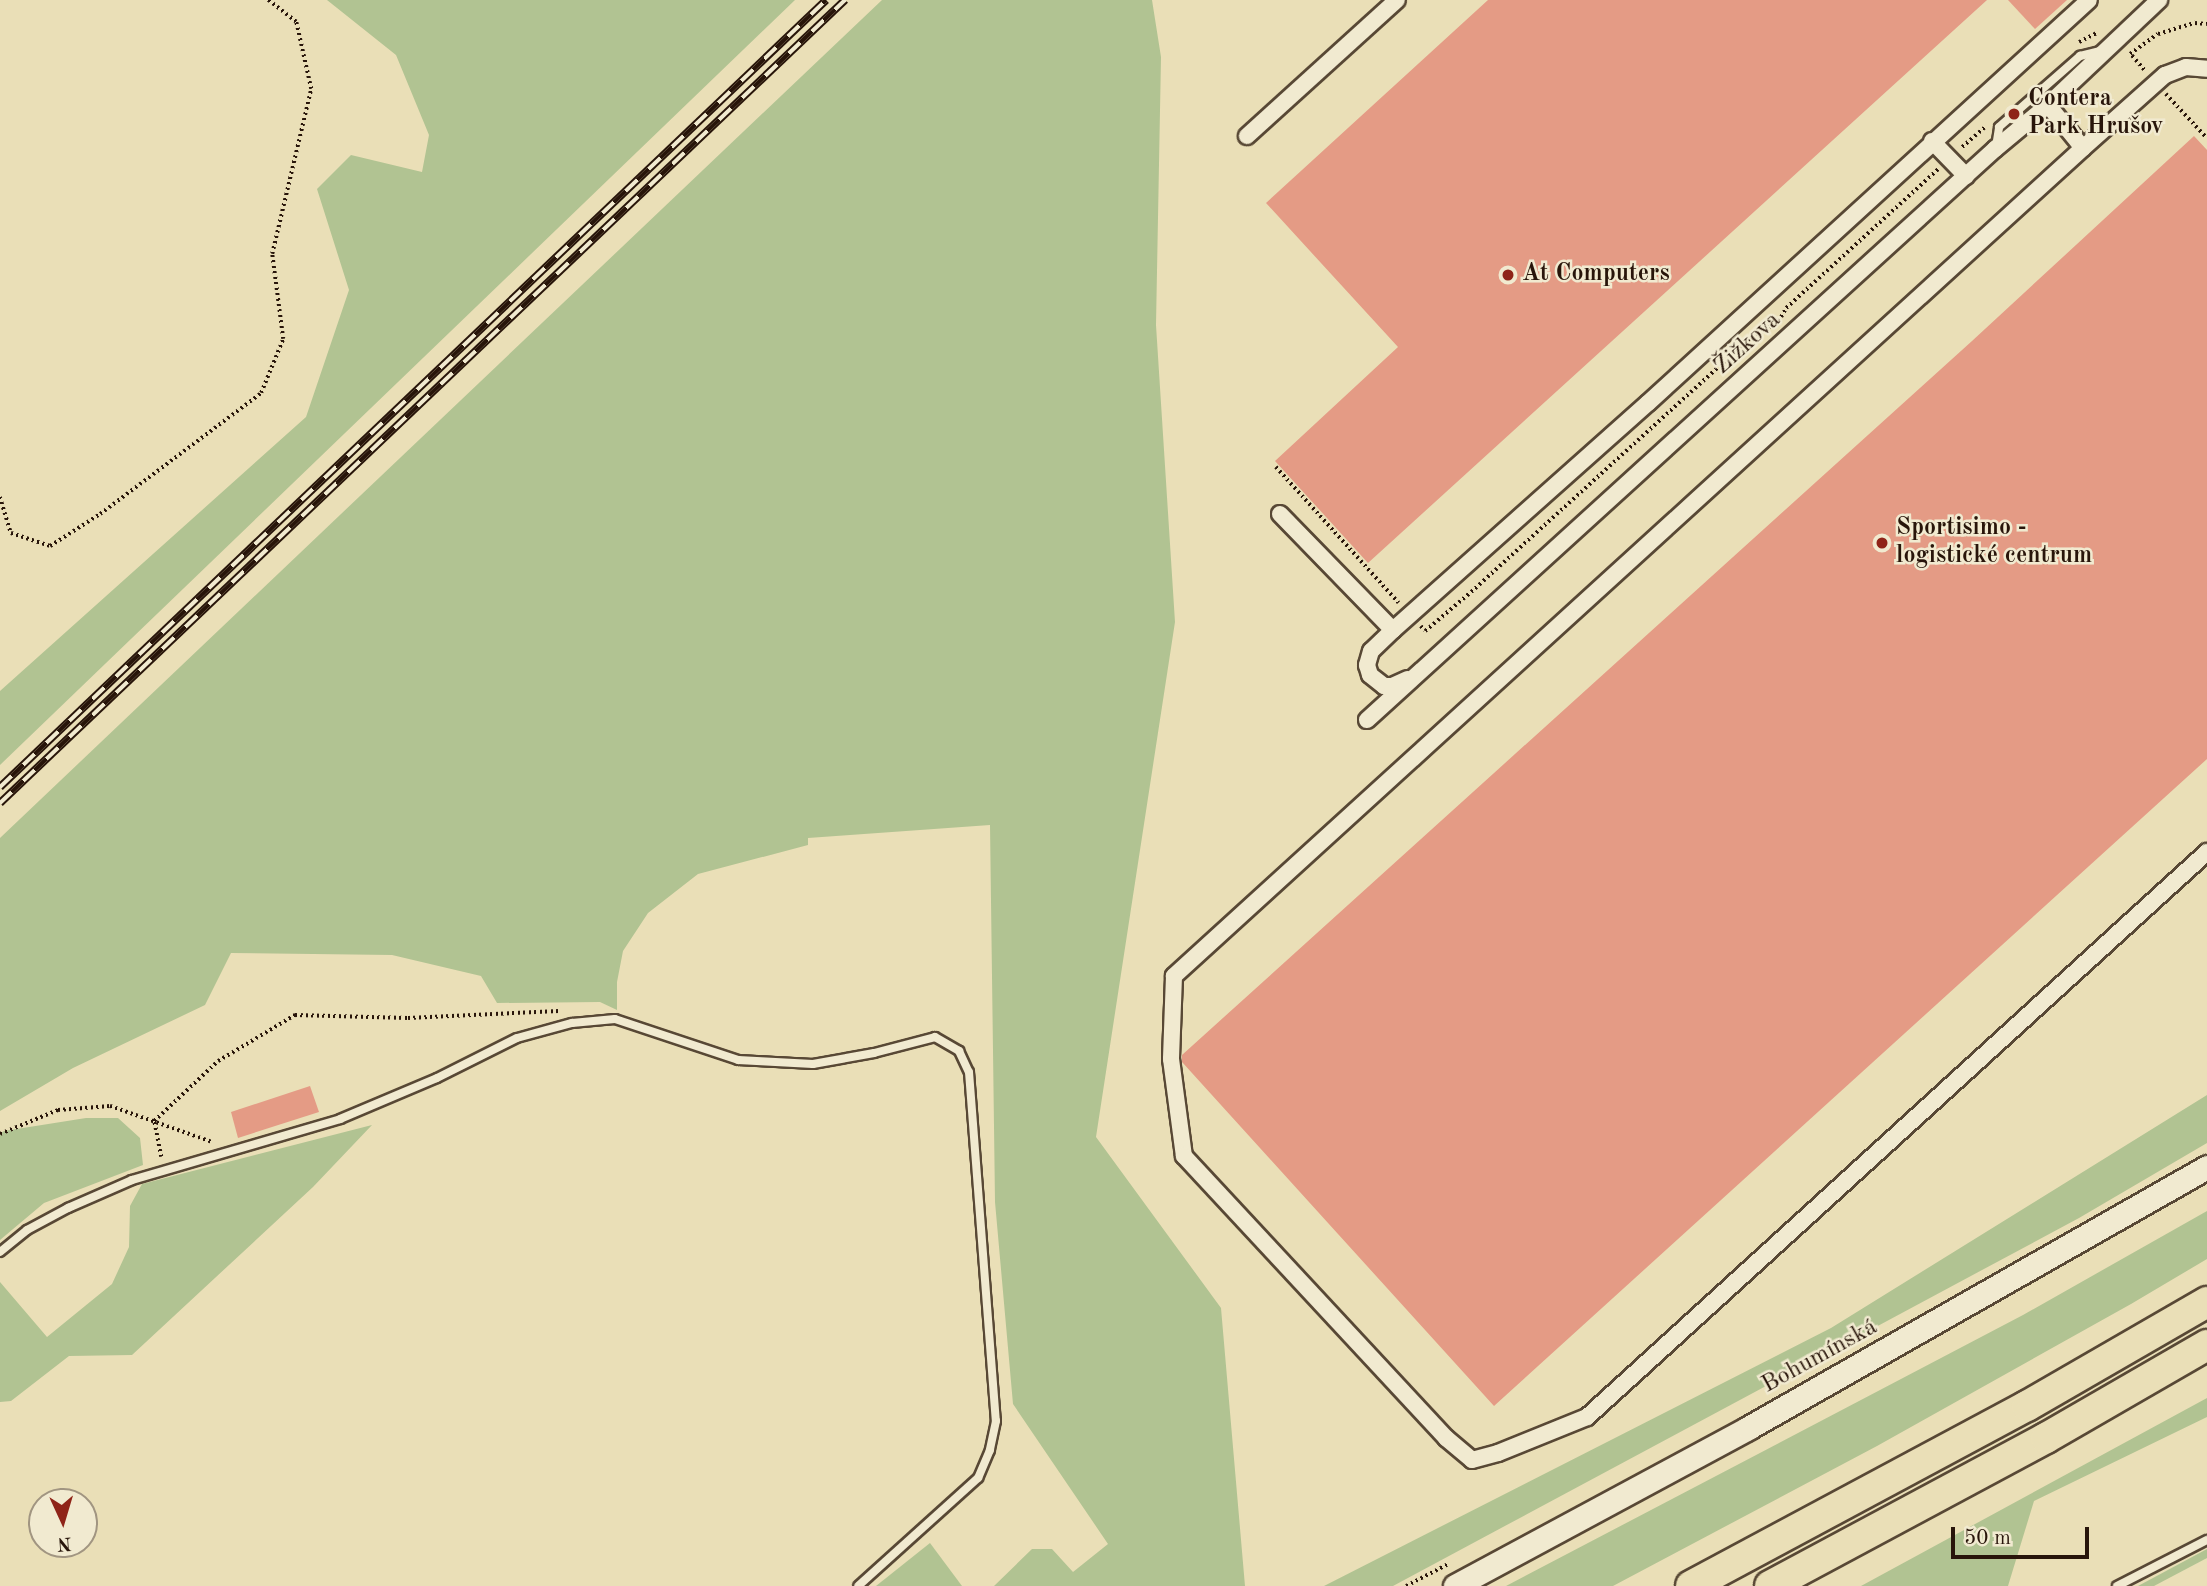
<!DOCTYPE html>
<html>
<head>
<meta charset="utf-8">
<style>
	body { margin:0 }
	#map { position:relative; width:2207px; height:1586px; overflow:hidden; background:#eadfb7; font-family:"Old Standard TT",serif }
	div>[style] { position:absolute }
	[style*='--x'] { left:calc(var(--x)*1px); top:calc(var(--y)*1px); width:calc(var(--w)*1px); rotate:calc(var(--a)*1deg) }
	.green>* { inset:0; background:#b1c392 }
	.building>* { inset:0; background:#e49b85 }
	.path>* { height:3.5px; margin-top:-1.75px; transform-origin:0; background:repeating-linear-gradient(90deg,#28150a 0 2px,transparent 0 5.5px) }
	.roads { filter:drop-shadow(2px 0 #584835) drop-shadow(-2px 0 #584835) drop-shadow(0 2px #584835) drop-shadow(0 -2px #584835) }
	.lane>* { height:8px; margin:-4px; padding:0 4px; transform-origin:4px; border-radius:4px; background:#f1ead0 }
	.street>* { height:16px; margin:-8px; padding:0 8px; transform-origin:8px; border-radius:8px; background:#f1ead0 }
	.secondary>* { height:23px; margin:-11.5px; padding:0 11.5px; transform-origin:11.5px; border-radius:11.5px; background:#f1ead0 }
	.highway>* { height:30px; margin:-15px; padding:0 15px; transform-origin:15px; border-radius:15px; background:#eadfb7 }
	.rail>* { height:8px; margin-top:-4px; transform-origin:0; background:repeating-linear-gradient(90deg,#f1ead0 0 16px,#28150a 0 32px); box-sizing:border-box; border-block:2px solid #28150a }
	.dots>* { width:19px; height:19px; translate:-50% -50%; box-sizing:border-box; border:4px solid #f1ead0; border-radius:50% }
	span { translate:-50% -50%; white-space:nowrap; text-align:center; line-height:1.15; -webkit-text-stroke:5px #f1ead0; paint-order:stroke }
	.poi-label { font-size:24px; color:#28150a; font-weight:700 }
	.left { translate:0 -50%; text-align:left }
	.street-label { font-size:24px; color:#28150a }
	.north { position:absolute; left:28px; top:1488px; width:70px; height:70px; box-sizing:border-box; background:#f1ead0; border:2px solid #a19581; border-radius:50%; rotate:176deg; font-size:19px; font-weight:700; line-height:28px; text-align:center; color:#28150a }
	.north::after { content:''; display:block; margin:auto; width:24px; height:32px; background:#8f2418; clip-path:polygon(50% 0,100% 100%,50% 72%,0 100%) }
	.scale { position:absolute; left:1951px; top:1527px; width:138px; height:32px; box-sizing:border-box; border:4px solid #28150a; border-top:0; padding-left:9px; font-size:21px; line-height:24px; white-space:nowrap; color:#28150a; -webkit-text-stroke:5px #f1ead0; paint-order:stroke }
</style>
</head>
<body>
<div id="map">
	<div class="green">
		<i style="clip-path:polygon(327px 0,795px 0,0 765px,0 691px,306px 417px,349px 290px,317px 189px,351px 155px,422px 172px,429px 135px,396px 55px)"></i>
		<i style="clip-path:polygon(882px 0,1152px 0,1161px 57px,1156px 325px,1175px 622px,1096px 1137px,1221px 1308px,1245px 1586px,994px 1586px,1032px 1549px,1052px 1549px,1073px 1572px,1108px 1544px,1013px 1404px,995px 1202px,990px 825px,808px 838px,808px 845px,698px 874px,648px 913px,623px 951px,617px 982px,617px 1010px,600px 1002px,497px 1003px,481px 976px,392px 955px,231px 953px,205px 1005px,73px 1068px,0 1111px,0 838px)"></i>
		<i style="clip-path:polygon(2207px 1095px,2207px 1143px,2079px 1218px,1393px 1586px,1324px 1586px,1831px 1328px)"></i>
		<i style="clip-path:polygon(86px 1118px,118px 1118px,140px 1138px,143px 1165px,44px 1203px,0 1240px,0 1134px,4px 1131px)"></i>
		<i style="clip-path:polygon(372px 1125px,313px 1187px,132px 1355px,69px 1356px,11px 1401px,0 1402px,0 1282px,47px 1337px,112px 1284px,129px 1247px,130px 1206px,142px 1184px)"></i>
		<i style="clip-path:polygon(2207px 1211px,2207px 1259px,2131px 1304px,1877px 1446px,1613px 1586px,1506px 1586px,2023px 1315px)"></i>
		<i style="clip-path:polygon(2207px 1398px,2207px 1417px,2034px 1501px,2008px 1586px,1861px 1586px)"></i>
		<i style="clip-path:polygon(930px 1543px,962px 1586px,876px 1586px)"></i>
		<i style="clip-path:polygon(2207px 1549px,2207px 1558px,2154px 1586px,2138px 1586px)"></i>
	</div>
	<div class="building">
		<i style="clip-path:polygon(1488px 0,1987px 0,1368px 563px,1275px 461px,1398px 347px,1266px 203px)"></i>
		<i style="clip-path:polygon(2008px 0,2067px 0,2035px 29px)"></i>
		<i style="clip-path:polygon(2194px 136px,2207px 150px,2207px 759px,1494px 1406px,1182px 1062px,1182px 1055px,1972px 341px)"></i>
		<i style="clip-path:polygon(310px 1086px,319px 1112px,238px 1138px,231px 1112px)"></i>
	</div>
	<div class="path">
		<i style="--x:2079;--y:42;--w:20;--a:-27"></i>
		<i style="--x:2144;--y:70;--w:21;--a:-131"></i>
		<i style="--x:2130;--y:54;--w:34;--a:-36"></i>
		<i style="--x:2158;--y:34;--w:39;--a:-17"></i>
		<i style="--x:2195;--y:23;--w:12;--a:5"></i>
		<i style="--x:2166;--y:94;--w:60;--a:47"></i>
		<i style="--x:1962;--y:147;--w:30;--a:-41"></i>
		<i style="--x:1276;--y:467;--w:183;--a:47.9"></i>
		<i style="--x:0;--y:497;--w:38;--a:73"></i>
		<i style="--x:11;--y:533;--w:41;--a:18.4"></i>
		<i style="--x:50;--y:546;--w:59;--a:-32.6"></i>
		<i style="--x:100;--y:514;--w:201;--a:-36.9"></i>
		<i style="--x:261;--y:393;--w:58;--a:-67.8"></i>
		<i style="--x:283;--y:339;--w:86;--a:-97.4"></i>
		<i style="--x:272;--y:254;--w:170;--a:-76.7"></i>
		<i style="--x:311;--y:89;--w:69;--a:-102.6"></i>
		<i style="--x:296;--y:22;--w:36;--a:-142"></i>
		<i style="--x:1421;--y:626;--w:6;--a:51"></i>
		<i style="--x:1425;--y:631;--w:60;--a:-40.3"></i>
		<i style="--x:1471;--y:592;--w:384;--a:-42.3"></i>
		<i style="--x:1755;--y:334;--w:10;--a:-17"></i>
		<i style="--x:1765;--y:331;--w:21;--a:-41"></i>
		<i style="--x:1781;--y:317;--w:10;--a:-61"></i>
		<i style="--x:1786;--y:308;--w:206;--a:-42.4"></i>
		<i style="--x:0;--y:1134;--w:63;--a:-22.5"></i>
		<i style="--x:58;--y:1110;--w:52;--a:-4.4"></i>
		<i style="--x:110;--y:1106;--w:108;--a:19.4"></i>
		<i style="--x:161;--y:1157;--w:37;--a:-101"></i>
		<i style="--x:154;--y:1121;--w:88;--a:-43.2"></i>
		<i style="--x:218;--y:1061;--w:90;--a:-30.9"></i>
		<i style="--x:295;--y:1015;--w:113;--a:1.5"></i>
		<i style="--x:408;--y:1018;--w:151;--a:-2.7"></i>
		<i style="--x:1406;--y:1586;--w:47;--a:-27.6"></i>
	</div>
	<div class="roads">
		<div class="lane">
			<i style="--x:1996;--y:147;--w:20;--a:-81"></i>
			<i style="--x:1999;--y:127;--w:108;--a:-41.2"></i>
			<i style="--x:2080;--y:56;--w:21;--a:-14"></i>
			<i style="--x:0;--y:1252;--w:35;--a:-39"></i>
			<i style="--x:27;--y:1230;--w:47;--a:-28.2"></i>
			<i style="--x:68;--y:1208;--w:70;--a:-23.6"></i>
			<i style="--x:132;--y:1180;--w:217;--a:-16.3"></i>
			<i style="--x:340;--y:1119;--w:105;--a:-22.9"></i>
			<i style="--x:437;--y:1078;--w:89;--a:-26.6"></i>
			<i style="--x:517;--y:1038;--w:57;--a:-15.3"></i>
			<i style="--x:572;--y:1023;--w:43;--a:-5.3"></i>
			<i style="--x:615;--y:1019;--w:130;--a:18.4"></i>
			<i style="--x:738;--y:1060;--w:75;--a:3.1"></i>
			<i style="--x:813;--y:1064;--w:62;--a:-10.2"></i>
			<i style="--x:874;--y:1053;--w:63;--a:-14.7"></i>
			<i style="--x:935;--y:1037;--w:28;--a:30"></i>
			<i style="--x:959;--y:1051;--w:23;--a:65"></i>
			<i style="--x:969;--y:1072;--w:350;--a:85.6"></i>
			<i style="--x:996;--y:1421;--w:30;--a:102"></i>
			<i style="--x:990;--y:1450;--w:30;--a:113"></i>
			<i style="--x:978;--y:1478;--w:161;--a:138"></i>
			<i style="--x:2117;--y:1586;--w:101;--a:-27.1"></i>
		</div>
		<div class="street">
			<i style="--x:2048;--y:105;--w:55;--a:50.9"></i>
			<i style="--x:2083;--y:148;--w:110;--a:-41.7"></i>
			<i style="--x:2165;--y:75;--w:22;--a:-21"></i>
			<i style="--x:2186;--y:67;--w:21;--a:5"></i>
			<i style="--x:1247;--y:136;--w:202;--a:-42.2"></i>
			<i style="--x:1932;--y:141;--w:49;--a:45.8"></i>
			<i style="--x:2083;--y:148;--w:1230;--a:137.67"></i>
			<i style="--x:1174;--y:976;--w:83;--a:92.1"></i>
			<i style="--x:1171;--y:1059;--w:98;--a:82.4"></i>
			<i style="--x:1184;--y:1156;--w:385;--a:47.1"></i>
			<i style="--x:1446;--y:1438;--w:34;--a:40"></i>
			<i style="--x:1472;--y:1460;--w:27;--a:-15"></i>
			<i style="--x:1498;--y:1453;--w:96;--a:-22"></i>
			<i style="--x:1587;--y:1417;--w:839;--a:-42.34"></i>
			<i style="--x:1280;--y:514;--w:162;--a:45.8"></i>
			<i style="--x:1393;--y:630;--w:341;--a:-41.7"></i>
			<i style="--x:1648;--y:403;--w:597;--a:-42.42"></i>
			<i style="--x:1393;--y:630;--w:30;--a:136"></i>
			<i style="--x:1371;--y:651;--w:15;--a:106"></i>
			<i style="--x:1367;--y:665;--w:10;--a:73"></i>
			<i style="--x:1370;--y:675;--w:18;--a:38"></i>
			<i style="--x:1384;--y:686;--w:8;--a:0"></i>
			<i style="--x:1392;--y:686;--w:17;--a:-24"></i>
			<i style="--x:1367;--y:720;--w:849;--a:-42.28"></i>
			<i style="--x:1995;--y:149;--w:69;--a:-39.7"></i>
			<i style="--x:2048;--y:105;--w:153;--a:-43.4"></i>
		</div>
		<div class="secondary">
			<i style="--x:1455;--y:1586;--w:333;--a:-28.3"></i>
			<i style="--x:1748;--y:1428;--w:528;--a:-29.62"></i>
		</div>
		<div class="highway">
			<i style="--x:1691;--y:1586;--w:381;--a:-28.2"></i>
			<i style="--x:2027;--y:1406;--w:208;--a:-30"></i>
			<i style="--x:1770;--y:1586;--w:313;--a:-28.2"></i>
			<i style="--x:2046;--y:1438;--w:186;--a:-30"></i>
		</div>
	</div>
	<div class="rail">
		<i style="--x:0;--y:787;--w:1141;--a:-43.61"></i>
		<i style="--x:0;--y:803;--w:1166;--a:-43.54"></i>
	</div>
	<div class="dots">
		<i style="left:2014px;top:114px;background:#8f2418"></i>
		<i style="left:1508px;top:275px;background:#8f2418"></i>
		<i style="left:1882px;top:543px;background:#8f2418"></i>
	</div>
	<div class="poi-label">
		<span class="left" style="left:2028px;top:114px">Contera<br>Park Hrušov</span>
		<span class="left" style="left:1522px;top:275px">At Computers</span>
		<span class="left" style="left:1896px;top:543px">Sportisimo -<br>logistické centrum</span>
	</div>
	<div class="street-label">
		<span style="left:1748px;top:344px;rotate:-42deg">Žižkova</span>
		<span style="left:1820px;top:1357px;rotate:-29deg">Bohumínská</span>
	</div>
	<div class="north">N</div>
	<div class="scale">50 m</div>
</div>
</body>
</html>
